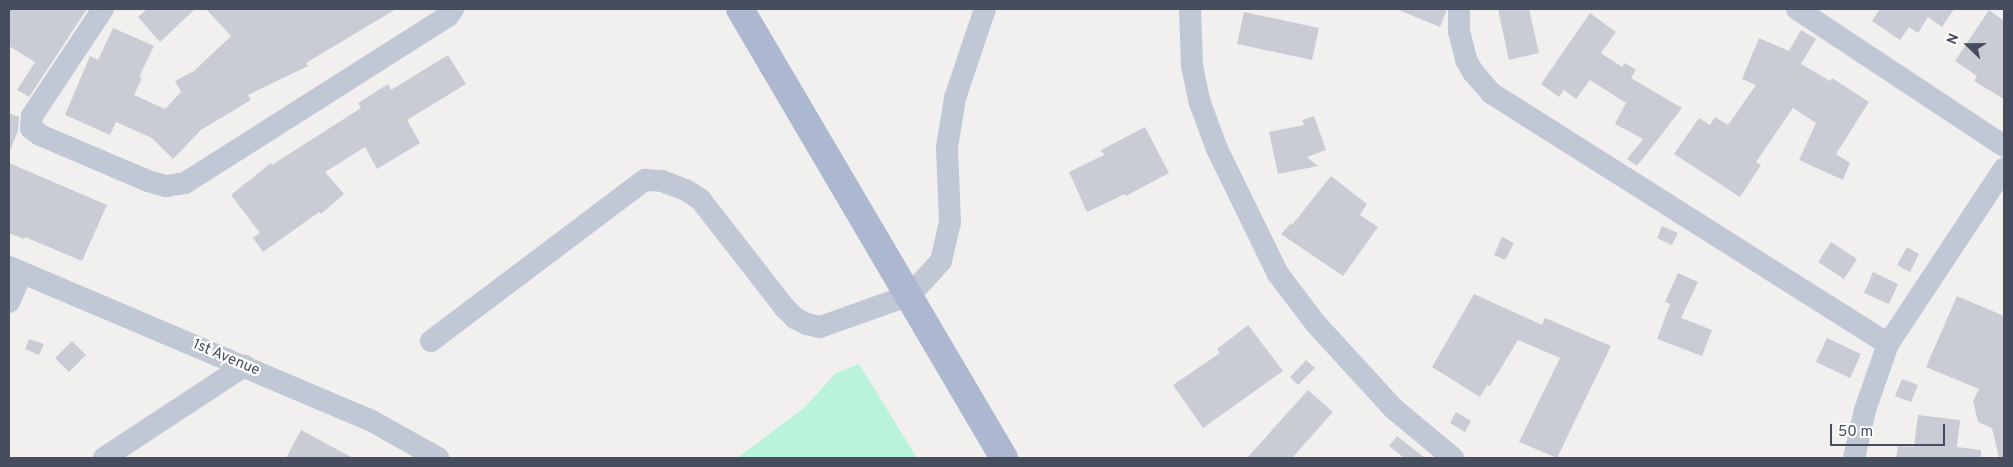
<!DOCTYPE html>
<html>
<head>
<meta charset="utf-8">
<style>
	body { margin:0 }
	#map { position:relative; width:2013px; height:467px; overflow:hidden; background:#f2efef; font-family:Overpass,sans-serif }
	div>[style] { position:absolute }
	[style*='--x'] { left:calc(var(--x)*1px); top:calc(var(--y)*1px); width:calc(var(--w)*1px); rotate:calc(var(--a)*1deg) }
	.green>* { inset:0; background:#b9f3db }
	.building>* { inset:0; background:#caccd5 }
	.minor>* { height:22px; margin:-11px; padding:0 11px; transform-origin:11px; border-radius:11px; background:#c1c8d5 }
	.major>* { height:28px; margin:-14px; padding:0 14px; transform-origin:14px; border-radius:14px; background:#acb7d0 }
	span { translate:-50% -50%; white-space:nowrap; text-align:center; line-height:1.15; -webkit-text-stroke:4.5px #fff; paint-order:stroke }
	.street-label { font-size:15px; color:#454d5e }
	.frame { position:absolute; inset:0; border:10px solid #454d5e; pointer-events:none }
	.north { position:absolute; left:1943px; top:20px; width:50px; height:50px; -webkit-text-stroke:4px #fff; paint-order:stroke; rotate:292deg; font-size:14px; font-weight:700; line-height:20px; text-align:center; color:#454d5e }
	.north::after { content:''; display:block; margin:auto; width:18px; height:22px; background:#454d5e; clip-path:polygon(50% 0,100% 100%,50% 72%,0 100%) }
	.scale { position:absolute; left:1830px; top:424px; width:115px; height:22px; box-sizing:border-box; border:2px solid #454d5e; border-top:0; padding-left:6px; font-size:15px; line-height:18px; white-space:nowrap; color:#454d5e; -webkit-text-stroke:4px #fff; paint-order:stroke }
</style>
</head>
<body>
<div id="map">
	<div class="green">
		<i style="clip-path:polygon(859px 364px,917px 458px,737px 458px,805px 407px,836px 373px)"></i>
	</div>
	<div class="building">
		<i style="clip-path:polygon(9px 9px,87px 9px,29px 97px,17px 90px,35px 62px,9px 46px)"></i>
		<i style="clip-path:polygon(147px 9px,195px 9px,160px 42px,138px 17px)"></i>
		<i style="clip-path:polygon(206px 9px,396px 9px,306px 63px,308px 66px,248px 95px,251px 100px,201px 130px,173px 159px,152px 138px,116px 122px,110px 135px,65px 115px,90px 56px,98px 60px,113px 28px,154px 46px,139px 77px,142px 78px,134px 95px,165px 109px,181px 92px,175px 81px,194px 71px,231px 36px)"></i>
		<i style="clip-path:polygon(1396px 9px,1446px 9px,1446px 12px,1440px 27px)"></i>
		<i style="clip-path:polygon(1498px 9px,1529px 9px,1539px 53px,1509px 60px)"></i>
		<i style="clip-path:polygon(1880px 9px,1954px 9px,1942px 27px,1928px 17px,1918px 33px,1909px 27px,1900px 40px,1872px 21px)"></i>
		<i style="clip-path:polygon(1989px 10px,2004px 21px,2004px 99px,1974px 81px,1977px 76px,1955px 61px)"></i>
		<i style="clip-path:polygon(1244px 12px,1319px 28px,1312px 60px,1237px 44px)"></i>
		<i style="clip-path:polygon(1590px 13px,1616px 32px,1601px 53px,1622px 67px,1625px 63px,1636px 70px,1631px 78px,1682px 108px,1637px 166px,1627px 159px,1643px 139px,1615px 124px,1626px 103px,1590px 80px,1576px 99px,1564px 90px,1559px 97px,1541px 84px)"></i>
		<i style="clip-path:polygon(1801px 30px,1816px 39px,1801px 64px,1830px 81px,1832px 78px,1869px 102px,1836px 154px,1850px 163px,1843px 180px,1799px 160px,1816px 123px,1793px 108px,1756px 162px,1761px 165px,1740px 197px,1674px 154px,1699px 118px,1710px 125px,1715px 117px,1728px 125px,1756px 85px,1742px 79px,1759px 38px,1789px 51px)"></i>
		<i style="clip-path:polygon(448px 55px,466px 84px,407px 120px,420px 143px,377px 169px,365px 147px,325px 172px,344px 194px,321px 214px,319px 212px,263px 252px,253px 238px,260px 233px,231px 195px,271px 163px,272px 165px,361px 108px,358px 103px,388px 84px,391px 90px)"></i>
		<i style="clip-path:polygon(9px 113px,19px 117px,18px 131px,9px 153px)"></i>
		<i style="clip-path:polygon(1314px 116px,1326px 150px,1307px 157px,1318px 166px,1278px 174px,1269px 132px,1304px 125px,1302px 120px)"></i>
		<i style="clip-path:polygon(1145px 127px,1169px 173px,1126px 196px,1125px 194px,1087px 212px,1069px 172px,1104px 155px,1101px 150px)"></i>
		<i style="clip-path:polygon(9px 163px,107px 205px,82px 261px,25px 237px,24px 239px,9px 233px)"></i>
		<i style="clip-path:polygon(1331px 176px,1367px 204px,1360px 215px,1378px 227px,1343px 276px,1281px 234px,1291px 223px,1292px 225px)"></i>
		<i style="clip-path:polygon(1662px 226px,1678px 233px,1672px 245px,1657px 238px)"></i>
		<i style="clip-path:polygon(1502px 237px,1514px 243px,1505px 260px,1494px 255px)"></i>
		<i style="clip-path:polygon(1831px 242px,1857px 259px,1844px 279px,1818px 262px)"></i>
		<i style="clip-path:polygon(1907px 247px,1919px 254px,1910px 272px,1897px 265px)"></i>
		<i style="clip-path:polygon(1873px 272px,1898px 284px,1889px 304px,1864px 293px)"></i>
		<i style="clip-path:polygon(1678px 273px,1698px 282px,1681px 318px,1712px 330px,1702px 356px,1657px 339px,1670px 304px,1665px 302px)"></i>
		<i style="clip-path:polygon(1474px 294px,1542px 325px,1545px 318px,1611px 346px,1557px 458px,1519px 442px,1560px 358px,1518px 340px,1490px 386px,1487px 385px,1480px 397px,1432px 367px)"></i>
		<i style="clip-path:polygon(1957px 296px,2004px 316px,2004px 458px,1999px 458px,1992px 428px,1978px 422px,1973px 401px,1979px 389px,1926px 367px)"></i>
		<i style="clip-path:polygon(1248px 325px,1283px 371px,1203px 428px,1173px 385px,1220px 353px,1217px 349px)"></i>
		<i style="clip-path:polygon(1827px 338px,1861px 354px,1850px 378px,1816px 362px)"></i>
		<i style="clip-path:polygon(29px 339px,44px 344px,39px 355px,25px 349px)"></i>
		<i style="clip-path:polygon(72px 341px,86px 355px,69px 372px,55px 358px)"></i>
		<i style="clip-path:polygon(1306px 360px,1315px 368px,1298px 385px,1290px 377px)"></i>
		<i style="clip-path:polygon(1902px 379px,1918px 385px,1911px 402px,1895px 396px)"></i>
		<i style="clip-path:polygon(1308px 390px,1333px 412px,1292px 458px,1247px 458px)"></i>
		<i style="clip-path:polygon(1456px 412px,1471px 421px,1465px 432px,1450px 423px)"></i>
		<i style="clip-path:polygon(1918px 415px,1960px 420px,1957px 447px,1981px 450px,1981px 458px,1896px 458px,1898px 446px,1914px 447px)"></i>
		<i style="clip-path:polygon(301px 430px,353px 458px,286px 458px)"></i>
		<i style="clip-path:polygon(1397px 436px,1425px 458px,1404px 458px,1389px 446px)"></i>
	</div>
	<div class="minor">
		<i style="--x:103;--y:9;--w:128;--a:123.6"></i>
		<i style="--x:32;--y:116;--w:12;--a:95"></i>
		<i style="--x:31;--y:128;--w:11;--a:38"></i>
		<i style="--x:40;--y:135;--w:117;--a:23.1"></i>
		<i style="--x:148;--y:181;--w:19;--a:16"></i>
		<i style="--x:166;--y:186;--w:19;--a:-9"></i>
		<i style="--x:185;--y:183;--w:312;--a:-32.4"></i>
		<i style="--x:448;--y:16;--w:9;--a:-54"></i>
		<i style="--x:1190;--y:9;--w:57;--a:88"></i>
		<i style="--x:1192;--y:66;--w:38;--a:78"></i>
		<i style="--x:1200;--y:103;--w:49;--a:69.7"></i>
		<i style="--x:1217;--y:149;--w:139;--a:64"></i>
		<i style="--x:1278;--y:274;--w:63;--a:52.8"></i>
		<i style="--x:1316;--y:324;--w:115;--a:47.5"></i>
		<i style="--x:1394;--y:409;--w:77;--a:39.7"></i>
		<i style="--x:1459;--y:9;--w:22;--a:90"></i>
		<i style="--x:1459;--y:31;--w:30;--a:76"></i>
		<i style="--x:1466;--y:60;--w:14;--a:60"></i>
		<i style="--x:1473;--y:72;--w:28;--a:49"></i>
		<i style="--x:1491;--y:93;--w:470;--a:32.3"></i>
		<i style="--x:1797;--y:9;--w:248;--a:33.5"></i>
		<i style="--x:9;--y:267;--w:394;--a:23"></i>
		<i style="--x:372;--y:421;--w:76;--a:29.3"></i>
		<i style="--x:9;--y:302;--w:32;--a:-66"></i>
		<i style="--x:431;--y:341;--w:268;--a:-37"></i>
		<i style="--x:645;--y:180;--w:17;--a:3"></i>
		<i style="--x:662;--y:181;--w:26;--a:21"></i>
		<i style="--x:686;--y:190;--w:17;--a:33"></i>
		<i style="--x:700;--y:199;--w:137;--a:52.1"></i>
		<i style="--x:784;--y:307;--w:16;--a:45"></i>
		<i style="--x:795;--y:318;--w:13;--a:27"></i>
		<i style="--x:807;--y:324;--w:13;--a:13"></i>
		<i style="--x:820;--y:327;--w:96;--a:-19.6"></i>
		<i style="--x:910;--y:295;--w:46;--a:-47.6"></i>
		<i style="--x:941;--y:261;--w:39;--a:-77"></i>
		<i style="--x:950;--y:223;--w:76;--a:-92.3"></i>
		<i style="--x:947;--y:147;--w:50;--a:-80.7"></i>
		<i style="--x:955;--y:98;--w:94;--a:-71.4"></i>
		<i style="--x:104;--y:458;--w:168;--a:-33.3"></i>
		<i style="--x:1854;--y:458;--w:49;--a:-77.1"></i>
		<i style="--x:1865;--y:410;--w:70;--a:-70.8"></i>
		<i style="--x:1888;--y:344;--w:210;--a:-56.5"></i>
	</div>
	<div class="major">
		<i style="--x:740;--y:9;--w:521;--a:59.55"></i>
	</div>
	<div class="street-label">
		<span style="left:226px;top:358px;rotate:23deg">1st Avenue</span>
	</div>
	<div class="frame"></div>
	<div class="north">N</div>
	<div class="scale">50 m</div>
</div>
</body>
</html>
